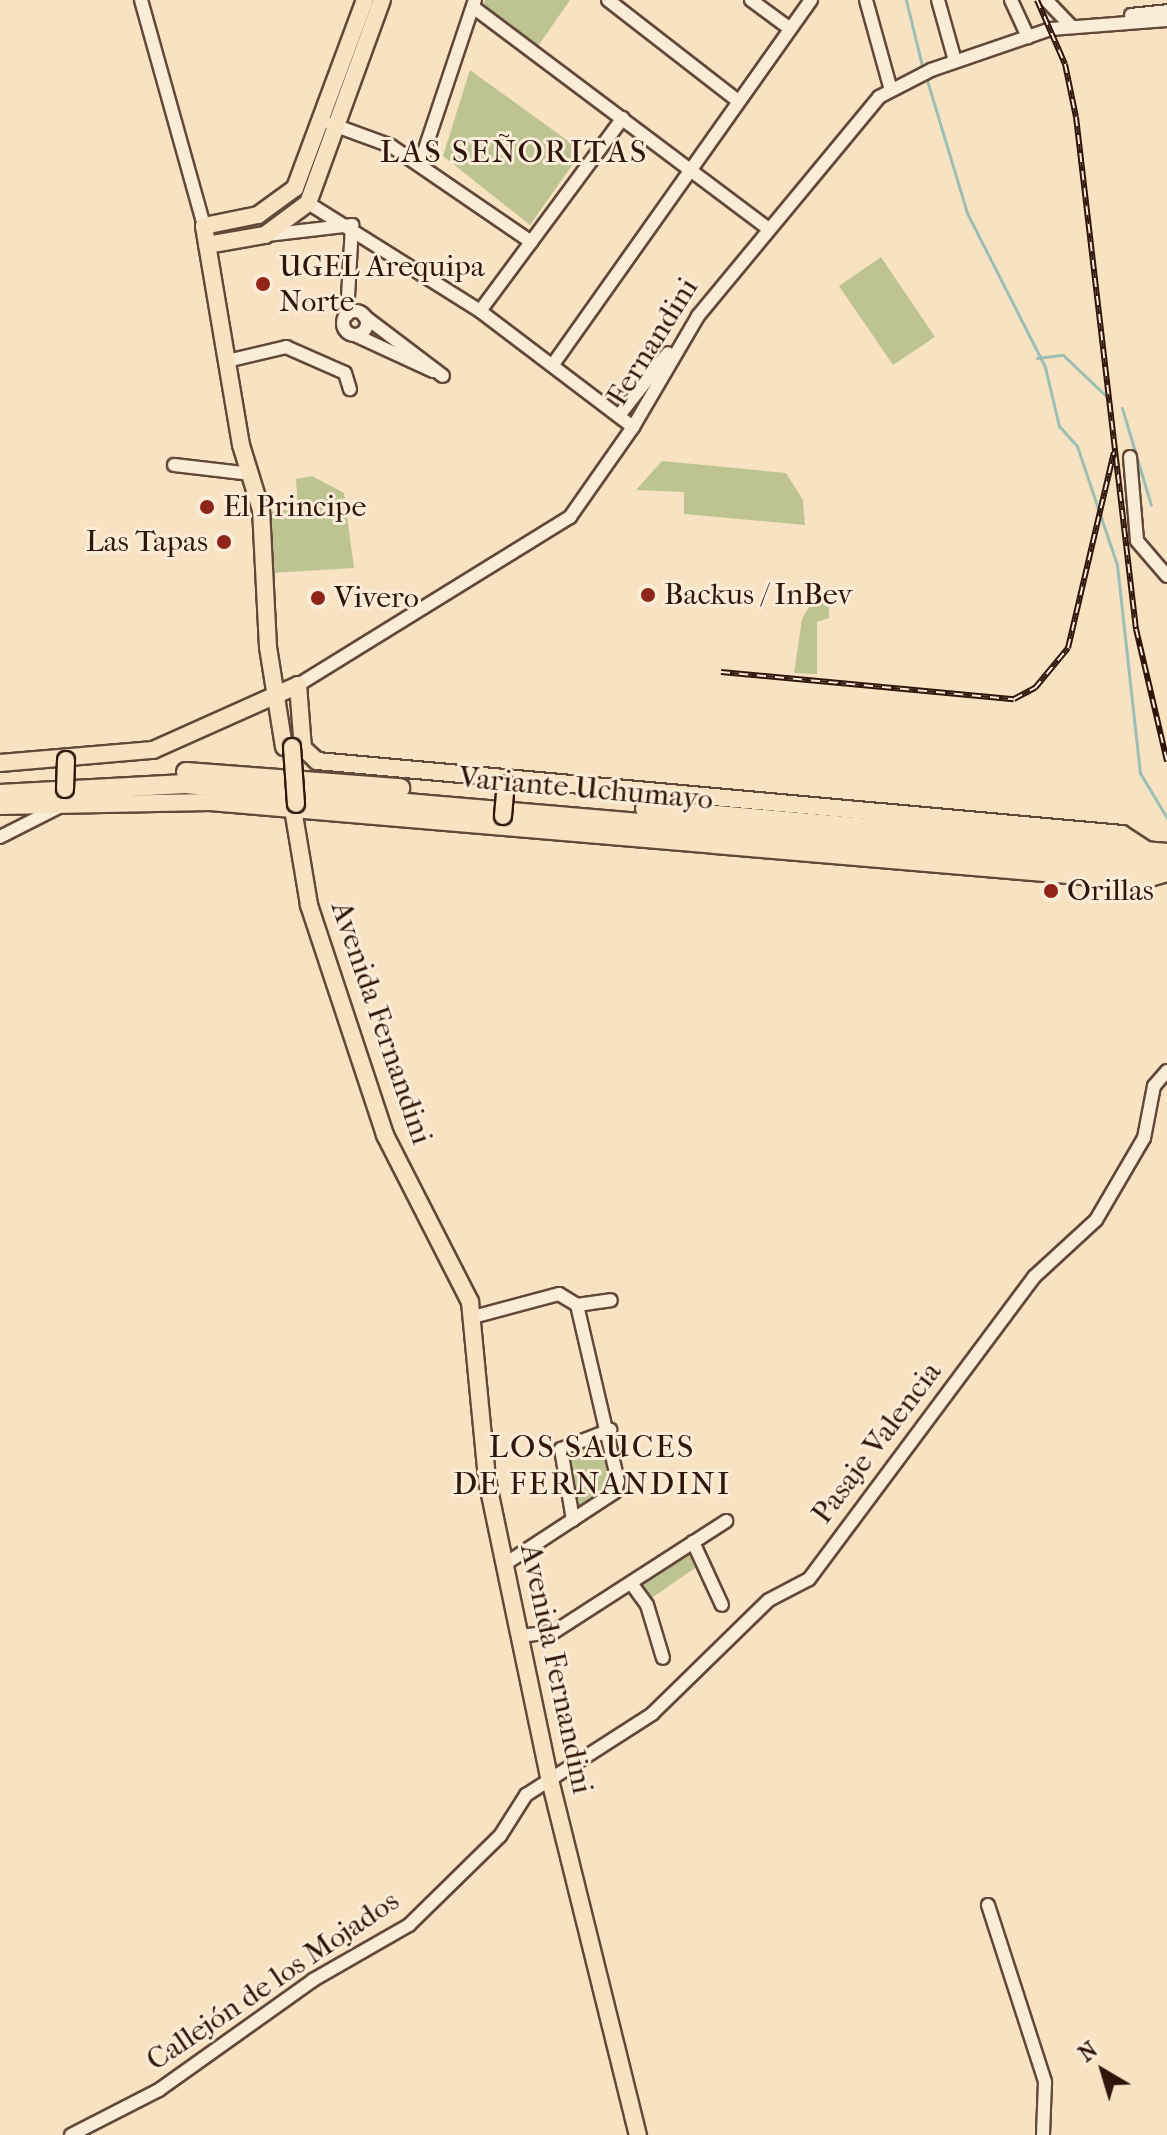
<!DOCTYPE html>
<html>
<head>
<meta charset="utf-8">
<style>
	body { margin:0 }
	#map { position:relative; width:1167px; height:2135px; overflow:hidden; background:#f7e3c1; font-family:"IM FELL French Canon",serif }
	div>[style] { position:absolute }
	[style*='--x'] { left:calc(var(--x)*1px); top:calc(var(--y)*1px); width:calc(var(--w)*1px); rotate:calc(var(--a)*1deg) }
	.green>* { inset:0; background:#bec392 }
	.stream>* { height:3px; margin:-1.5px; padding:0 1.5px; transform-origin:1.5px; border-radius:1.5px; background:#9dbeb4 }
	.roads { filter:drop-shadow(2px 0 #624838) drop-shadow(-2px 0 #624838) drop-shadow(0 2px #624838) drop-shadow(0 -2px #624838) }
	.minor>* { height:12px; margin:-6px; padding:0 6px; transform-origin:6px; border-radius:6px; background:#faedd7 }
	.minor>.ring { margin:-6px; padding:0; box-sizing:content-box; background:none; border:12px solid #faedd7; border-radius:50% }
	.major>* { height:16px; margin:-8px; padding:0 8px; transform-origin:8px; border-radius:8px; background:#f7e3c1 }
	.highway>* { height:18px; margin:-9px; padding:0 9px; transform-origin:9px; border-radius:9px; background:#f7e3c1 }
	.rail>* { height:6px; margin-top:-3px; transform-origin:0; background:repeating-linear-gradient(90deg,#faedd7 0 9px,#30150b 0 18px); box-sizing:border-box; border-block:2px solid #30150b }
	.bridges { filter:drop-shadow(2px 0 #30150b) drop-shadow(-2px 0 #30150b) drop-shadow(0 2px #30150b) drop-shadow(0 -2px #30150b) }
	.major-bridge>* { height:16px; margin:-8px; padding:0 8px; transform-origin:8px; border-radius:8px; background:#f7e3c1 }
	.dots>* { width:22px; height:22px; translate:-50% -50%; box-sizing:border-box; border:4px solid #faedd7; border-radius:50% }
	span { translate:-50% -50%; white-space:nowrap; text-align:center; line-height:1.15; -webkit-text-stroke:6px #faedd7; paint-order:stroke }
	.poi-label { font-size:30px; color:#30150b }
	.left { translate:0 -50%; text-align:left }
	.right { translate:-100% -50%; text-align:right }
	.street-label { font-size:30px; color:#30150b }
	.neighbourhood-label { font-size:32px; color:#30150b; letter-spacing:2px }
	.north { position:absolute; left:1063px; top:2031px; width:80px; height:80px; -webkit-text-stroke:6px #faedd7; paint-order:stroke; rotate:322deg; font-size:22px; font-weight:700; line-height:32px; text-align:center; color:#30150b }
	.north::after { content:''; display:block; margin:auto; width:28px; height:36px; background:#30150b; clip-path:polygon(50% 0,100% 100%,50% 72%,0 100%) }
</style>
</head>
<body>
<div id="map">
	<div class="green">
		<i style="clip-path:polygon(485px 0,570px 0,538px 46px,482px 10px)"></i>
		<i style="clip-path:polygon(470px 70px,582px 151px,530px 225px,443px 156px)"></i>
		<i style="clip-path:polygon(881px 257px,935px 337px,893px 365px,839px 286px)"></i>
		<i style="clip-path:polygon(662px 461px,786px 473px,803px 500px,805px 525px,684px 514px,684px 492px,636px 490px)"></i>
		<i style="clip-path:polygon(312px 476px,344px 493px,354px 568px,271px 573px,268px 512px,298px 509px,296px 479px)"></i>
		<i style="clip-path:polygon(816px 595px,829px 599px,829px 618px,817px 622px,817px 674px,794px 673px,802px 619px)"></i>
		<i style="clip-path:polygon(605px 1437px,615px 1486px,579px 1509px,565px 1450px)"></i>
		<i style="clip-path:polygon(691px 1549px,701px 1564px,650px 1599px,639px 1584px)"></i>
	</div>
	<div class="stream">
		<i style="--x:906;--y:0;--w:72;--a:76.3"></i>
		<i style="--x:926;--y:77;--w:142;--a:73.2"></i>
		<i style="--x:967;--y:213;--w:173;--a:63.1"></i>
		<i style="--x:1045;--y:367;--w:61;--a:76.7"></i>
		<i style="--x:1059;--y:426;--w:27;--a:48"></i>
		<i style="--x:1077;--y:446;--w:126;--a:71.4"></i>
		<i style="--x:1117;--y:565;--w:209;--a:83.7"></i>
		<i style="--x:1140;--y:773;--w:52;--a:59"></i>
		<i style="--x:1037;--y:358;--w:26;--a:-7"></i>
		<i style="--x:1063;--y:355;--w:59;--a:43.6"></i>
		<i style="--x:1122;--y:408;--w:101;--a:73.4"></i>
	</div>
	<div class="roads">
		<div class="minor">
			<i style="--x:141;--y:0;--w:235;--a:74.4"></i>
			<i style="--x:608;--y:0;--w:163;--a:37.8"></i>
			<i style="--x:751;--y:0;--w:47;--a:36.4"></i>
			<i style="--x:866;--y:0;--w:93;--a:74.5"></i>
			<i style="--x:938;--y:0;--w:63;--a:74.4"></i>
			<i style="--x:1011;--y:0;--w:41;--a:65.3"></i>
			<i style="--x:1046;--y:0;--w:36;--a:46"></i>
			<i style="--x:473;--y:7;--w:368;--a:36.9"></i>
			<i style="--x:1131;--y:15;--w:36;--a:-6"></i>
			<i style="--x:331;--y:124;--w:64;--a:20.1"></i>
			<i style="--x:391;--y:146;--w:170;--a:34.4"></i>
			<i style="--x:420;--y:164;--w:173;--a:-71.5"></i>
			<i style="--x:308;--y:203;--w:203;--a:32.1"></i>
			<i style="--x:480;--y:311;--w:192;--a:37.2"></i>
			<i style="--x:267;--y:235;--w:86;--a:-6.7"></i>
			<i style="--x:480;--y:311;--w:240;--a:-53.5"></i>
			<i class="ring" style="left:343px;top:311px;width:12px;height:12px"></i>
			<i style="--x:347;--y:315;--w:90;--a:-86.8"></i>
			<i style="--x:364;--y:316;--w:99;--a:37.2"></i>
			<i style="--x:355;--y:335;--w:86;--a:24.8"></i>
			<i style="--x:227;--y:361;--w:61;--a:-13.3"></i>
			<i style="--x:286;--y:347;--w:64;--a:23.8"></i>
			<i style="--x:345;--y:373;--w:17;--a:73"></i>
			<i style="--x:554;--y:363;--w:445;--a:-54.7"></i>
			<i style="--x:621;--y:413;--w:76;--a:-51.9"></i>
			<i style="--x:1130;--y:457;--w:84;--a:85.2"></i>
			<i style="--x:1137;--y:541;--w:46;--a:49.4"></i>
			<i style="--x:174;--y:465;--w:78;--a:6.7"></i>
			<i style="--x:298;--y:685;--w:320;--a:-31.7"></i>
			<i style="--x:570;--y:517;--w:110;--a:-55"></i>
			<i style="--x:633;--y:427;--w:129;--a:-59.6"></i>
			<i style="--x:698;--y:316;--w:284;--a:-50.4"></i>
			<i style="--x:879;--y:97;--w:59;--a:-27.4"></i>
			<i style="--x:931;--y:70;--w:127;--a:-18.9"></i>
			<i style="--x:1051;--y:29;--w:116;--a:-4.4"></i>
			<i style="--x:0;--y:837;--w:68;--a:-26.9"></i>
			<i style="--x:577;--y:1305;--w:34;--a:-8"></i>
			<i style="--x:473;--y:1317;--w:89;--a:-15"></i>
			<i style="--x:559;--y:1294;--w:21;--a:31"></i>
			<i style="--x:577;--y:1305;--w:181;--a:76.9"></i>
			<i style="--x:618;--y:1481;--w:11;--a:105"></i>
			<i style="--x:615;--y:1492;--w:131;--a:146.8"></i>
			<i style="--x:573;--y:1520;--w:72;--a:-99.6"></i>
			<i style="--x:561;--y:1449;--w:53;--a:-21.2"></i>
			<i style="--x:693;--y:1542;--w:69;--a:65.3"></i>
			<i style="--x:631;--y:1583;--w:27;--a:54"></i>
			<i style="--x:647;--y:1605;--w:55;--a:73.2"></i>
			<i style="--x:520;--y:1636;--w:34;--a:-7"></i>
			<i style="--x:554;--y:1632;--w:205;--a:-32.8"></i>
			<i style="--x:988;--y:1905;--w:186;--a:72.1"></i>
			<i style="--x:1045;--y:2082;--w:53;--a:92.2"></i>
			<i style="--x:71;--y:2135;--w:99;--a:-27.1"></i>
			<i style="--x:159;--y:2090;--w:189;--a:-35.5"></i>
			<i style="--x:313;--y:1980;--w:111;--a:-29.8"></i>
			<i style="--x:409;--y:1925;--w:127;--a:-44.4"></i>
			<i style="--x:500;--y:1836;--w:49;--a:-57.6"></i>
			<i style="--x:526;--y:1795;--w:150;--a:-32.7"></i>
			<i style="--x:652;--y:1714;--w:163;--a:-44.3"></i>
			<i style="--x:769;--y:1600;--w:45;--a:-27.7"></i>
			<i style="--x:809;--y:1579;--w:377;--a:-53.3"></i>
			<i style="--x:1034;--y:1277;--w:84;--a:-42.6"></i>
			<i style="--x:1096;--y:1220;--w:95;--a:-59.7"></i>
			<i style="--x:1144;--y:1138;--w:53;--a:-79.1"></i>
			<i style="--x:1154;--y:1086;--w:20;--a:-49"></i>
		</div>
		<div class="major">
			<i style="--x:207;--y:245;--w:59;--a:-9.8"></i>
			<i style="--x:265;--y:235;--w:54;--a:-36.7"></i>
			<i style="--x:308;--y:203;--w:216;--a:-70"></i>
			<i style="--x:284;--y:747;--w:101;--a:-99.1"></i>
			<i style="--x:268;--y:647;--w:137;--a:-92.9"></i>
			<i style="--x:261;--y:510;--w:68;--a:-107.1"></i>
			<i style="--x:241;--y:445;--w:222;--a:-99.6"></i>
			<i style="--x:204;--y:226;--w:55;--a:-11.5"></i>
			<i style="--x:258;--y:215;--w:46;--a:-36.1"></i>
			<i style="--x:295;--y:188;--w:201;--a:-69.6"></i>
			<i style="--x:0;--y:763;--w:154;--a:-4.9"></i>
			<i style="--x:153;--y:750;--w:159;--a:-24.1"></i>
			<i style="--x:298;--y:685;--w:63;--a:85.5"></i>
			<i style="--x:303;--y:748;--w:19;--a:43"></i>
			<i style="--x:317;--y:761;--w:808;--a:5.18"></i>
			<i style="--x:1122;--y:834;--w:31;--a:33"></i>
			<i style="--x:0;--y:806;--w:210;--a:-1.1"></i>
			<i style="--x:210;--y:802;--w:932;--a:4.86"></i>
			<i style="--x:1139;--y:881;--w:29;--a:-16"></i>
			<i style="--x:293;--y:809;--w:97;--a:80.5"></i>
			<i style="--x:309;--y:905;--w:242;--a:71.7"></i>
			<i style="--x:385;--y:1135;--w:187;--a:63"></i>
			<i style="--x:470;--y:1302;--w:179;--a:84.5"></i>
			<i style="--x:487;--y:1480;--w:302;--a:78.2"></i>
			<i style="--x:549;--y:1776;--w:370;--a:76.1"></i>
		</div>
		<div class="highway">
			<i style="--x:186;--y:772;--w:215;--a:4.3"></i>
			<i style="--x:0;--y:794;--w:185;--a:-3.1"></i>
			<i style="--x:185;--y:784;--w:986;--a:4.89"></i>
			<i style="--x:645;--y:809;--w:524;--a:4.82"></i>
		</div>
	</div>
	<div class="rail">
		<i style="--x:1037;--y:0;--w:70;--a:66.4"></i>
		<i style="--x:1065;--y:64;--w:54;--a:78.3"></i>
		<i style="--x:1076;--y:117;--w:516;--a:83.32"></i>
		<i style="--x:1136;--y:629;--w:136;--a:76.8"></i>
		<i style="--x:721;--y:672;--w:294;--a:5.3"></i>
		<i style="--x:1014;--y:699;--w:24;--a:-28"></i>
		<i style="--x:1035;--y:688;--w:52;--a:-50.5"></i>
		<i style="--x:1068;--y:648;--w:201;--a:-76.8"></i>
	</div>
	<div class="bridges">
		<div class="major-bridge">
			<i style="--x:292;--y:747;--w:57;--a:86"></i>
			<i style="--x:65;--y:789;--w:29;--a:-88"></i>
			<i style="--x:503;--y:816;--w:32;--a:-85"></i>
		</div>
	</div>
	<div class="dots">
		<i style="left:263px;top:284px;background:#8f2418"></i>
		<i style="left:207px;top:507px;background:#8f2418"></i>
		<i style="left:224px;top:542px;background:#8f2418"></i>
		<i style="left:648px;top:595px;background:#8f2418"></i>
		<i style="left:318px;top:598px;background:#8f2418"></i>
		<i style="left:1051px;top:891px;background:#8f2418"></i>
	</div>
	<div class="poi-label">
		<span class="left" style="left:279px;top:284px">UGEL Arequipa<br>Norte</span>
		<span class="left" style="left:223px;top:507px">El Principe</span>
		<span class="right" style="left:208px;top:542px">Las Tapas</span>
		<span class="left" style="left:664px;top:595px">Backus / InBev</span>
		<span class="left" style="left:334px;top:598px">Vivero</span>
		<span class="left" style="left:1067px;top:891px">Orillas</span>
	</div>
	<div class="street-label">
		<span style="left:653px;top:342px;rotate:-58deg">Fernandini</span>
		<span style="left:586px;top:789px;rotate:5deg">Variante Uchumayo</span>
		<span style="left:381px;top:1023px;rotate:71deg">Avenida Fernandini</span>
		<span style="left:877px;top:1443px;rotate:-53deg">Pasaje Valencia</span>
		<span style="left:556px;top:1669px;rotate:78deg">Avenida Fernandini</span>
		<span style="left:273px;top:1981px;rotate:-34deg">Callejón de los Mojados</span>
	</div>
	<div class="neighbourhood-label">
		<span style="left:514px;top:152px">LAS SEÑORITAS</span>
		<span style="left:592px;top:1466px">LOS SAUCES<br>DE FERNANDINI</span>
	</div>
	<div class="north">N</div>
</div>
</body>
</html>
